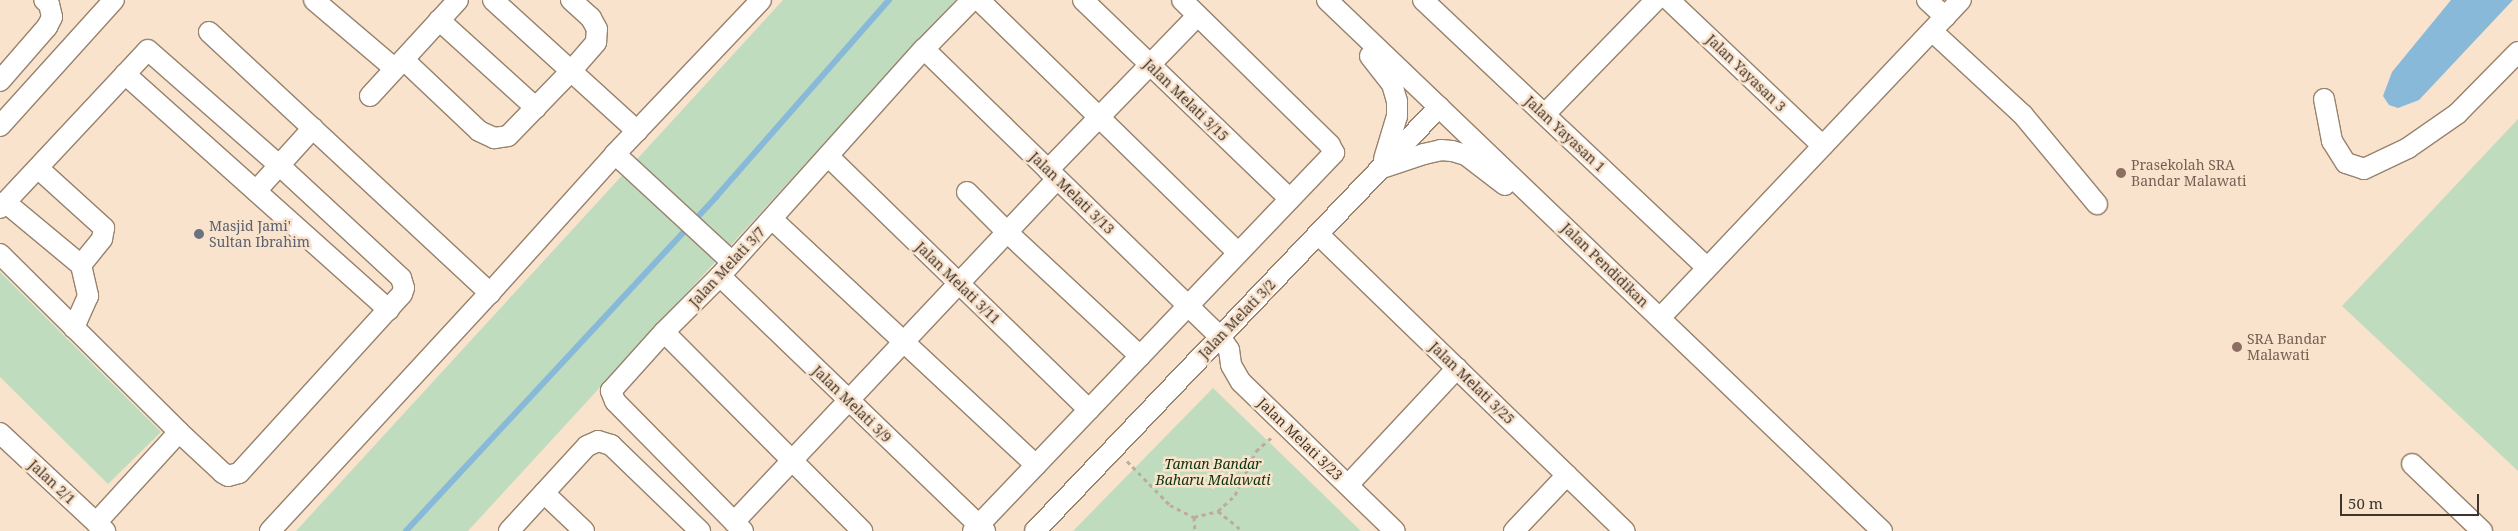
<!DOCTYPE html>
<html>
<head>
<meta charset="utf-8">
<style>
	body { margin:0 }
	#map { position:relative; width:2518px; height:531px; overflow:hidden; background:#fae3cd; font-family:"Noto Serif",serif }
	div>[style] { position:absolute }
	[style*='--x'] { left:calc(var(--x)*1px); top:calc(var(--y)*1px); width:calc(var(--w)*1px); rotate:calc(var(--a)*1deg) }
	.green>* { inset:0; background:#c0dcbf }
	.water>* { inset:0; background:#89b9d8 }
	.stream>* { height:5.5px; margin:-2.75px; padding:0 2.75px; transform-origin:2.75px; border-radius:2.75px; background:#89b9d8 }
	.path>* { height:3px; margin-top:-1.5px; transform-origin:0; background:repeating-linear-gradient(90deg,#beab99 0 4px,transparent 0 8px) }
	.roads { filter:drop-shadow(1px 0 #97826d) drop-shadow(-1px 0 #97826d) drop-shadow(0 1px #97826d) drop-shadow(0 -1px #97826d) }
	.minor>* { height:20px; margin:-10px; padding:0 10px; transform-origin:10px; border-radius:10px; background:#fff }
	.dots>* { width:14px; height:14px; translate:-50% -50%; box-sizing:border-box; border:2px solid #fae3cd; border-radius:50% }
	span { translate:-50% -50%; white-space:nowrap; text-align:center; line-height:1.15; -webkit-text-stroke:5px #fae3cd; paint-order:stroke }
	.street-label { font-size:14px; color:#3e352c }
	.education-label { font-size:14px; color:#785e54 }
	.left { translate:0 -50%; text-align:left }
	.worship-label { font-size:14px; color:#5b616d }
	.park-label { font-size:14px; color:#0b330d; font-style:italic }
	.scale { position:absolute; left:2340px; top:494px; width:139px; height:22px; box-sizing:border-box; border:2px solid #3e352c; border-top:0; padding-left:6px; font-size:15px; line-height:18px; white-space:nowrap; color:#3e352c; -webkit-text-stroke:4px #fae3cd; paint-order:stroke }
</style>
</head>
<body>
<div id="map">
	<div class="green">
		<i style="clip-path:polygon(783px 0,956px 0,468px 531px,296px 531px)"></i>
		<i style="clip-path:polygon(2518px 119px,2518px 471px,2342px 306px)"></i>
		<i style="clip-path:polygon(0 272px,161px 432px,108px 484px,0 377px)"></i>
		<i style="clip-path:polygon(1213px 388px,1361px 531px,1073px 531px)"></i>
	</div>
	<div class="water">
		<i style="clip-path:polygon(2451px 0,2513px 0,2419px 100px,2398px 108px,2389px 105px,2383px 96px,2392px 72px)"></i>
	</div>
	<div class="stream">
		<i style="--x:406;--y:531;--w:456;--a:-47.1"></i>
		<i style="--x:716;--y:197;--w:262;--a:-48.7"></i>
	</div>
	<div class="path">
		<i style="--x:1127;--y:461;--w:62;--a:45.7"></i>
		<i style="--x:1170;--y:505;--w:27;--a:27"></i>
		<i style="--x:1194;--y:517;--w:25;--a:-14"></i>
		<i style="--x:1218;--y:511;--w:23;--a:-43"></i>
		<i style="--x:1235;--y:495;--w:49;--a:-64.5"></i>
		<i style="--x:1256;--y:451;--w:21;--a:-41"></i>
		<i style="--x:1218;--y:511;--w:32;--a:39"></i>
		<i style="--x:1194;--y:517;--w:14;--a:86"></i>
	</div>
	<div class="roads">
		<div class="minor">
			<i style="--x:314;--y:0;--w:106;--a:40.4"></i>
			<i style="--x:493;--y:0;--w:195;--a:42.3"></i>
			<i style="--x:979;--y:0;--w:362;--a:44.3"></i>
			<i style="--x:1083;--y:0;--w:287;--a:43.9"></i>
			<i style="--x:1327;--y:0;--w:768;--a:43.73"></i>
			<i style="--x:1423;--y:0;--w:390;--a:43.3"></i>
			<i style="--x:1669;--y:0;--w:212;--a:43.5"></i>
			<i style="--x:1927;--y:0;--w:25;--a:43"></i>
			<i style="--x:439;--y:20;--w:131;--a:42.2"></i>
			<i style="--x:1932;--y:31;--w:124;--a:42.7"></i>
			<i style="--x:2023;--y:115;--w:116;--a:50.3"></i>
			<i style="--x:209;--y:32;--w:384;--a:42.9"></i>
			<i style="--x:924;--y:49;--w:413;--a:44.2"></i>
			<i style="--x:1220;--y:337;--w:16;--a:55"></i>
			<i style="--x:1229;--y:350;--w:15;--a:82"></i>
			<i style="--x:1231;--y:365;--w:20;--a:60"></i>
			<i style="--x:1241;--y:382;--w:214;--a:44.1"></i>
			<i style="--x:1370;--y:56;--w:36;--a:52"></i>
			<i style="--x:1392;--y:84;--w:18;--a:74"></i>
			<i style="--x:1397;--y:101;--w:15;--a:90"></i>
			<i style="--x:1397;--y:116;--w:45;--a:106.8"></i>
			<i style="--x:404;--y:60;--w:103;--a:43.4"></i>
			<i style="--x:479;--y:131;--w:17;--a:25"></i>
			<i style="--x:494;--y:138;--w:14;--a:-8"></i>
			<i style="--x:508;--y:136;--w:92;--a:-45.9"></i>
			<i style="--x:572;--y:70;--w:37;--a:-49"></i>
			<i style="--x:596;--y:42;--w:13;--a:-86"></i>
			<i style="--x:597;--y:29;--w:13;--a:-119"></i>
			<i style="--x:591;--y:18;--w:27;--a:-138"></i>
			<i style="--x:125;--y:74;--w:354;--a:41.8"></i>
			<i style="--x:0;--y:81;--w:72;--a:-49"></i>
			<i style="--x:47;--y:27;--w:11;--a:-63"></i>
			<i style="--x:52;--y:17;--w:13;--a:-103"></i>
			<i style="--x:49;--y:4;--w:6;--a:-141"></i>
			<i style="--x:370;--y:96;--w:130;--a:-47.5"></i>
			<i style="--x:2324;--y:99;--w:43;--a:79.2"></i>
			<i style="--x:2332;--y:141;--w:26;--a:58"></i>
			<i style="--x:2346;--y:163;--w:19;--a:18"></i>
			<i style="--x:2364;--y:169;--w:49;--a:-25.5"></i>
			<i style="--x:2408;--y:148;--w:60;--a:-34.8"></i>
			<i style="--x:2457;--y:114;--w:87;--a:-45.5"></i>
			<i style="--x:1545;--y:114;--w:159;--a:-45.8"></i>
			<i style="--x:0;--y:126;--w:170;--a:-47.9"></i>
			<i style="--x:615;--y:154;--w:159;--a:42.7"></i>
			<i style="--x:828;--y:156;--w:364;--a:44.2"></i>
			<i style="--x:1385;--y:167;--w:41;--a:-18.4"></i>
			<i style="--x:1424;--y:154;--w:17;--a:-13"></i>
			<i style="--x:1441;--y:150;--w:11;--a:5"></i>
			<i style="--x:1452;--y:151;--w:15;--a:16"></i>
			<i style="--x:1466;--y:155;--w:49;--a:37.6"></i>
			<i style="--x:39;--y:169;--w:88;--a:42.2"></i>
			<i style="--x:104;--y:228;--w:11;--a:100"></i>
			<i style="--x:102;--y:239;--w:33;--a:129"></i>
			<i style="--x:81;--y:265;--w:32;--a:77"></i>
			<i style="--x:88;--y:296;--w:35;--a:114"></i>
			<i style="--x:1048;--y:170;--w:214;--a:-45.9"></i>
			<i style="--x:256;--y:191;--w:85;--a:-47.9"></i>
			<i style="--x:967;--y:192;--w:57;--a:45"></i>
			<i style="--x:1007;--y:232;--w:182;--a:43"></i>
			<i style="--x:5;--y:202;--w:99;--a:39.7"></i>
			<i style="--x:0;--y:208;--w:216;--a:-46.9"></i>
			<i style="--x:148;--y:50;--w:174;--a:41.3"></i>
			<i style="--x:279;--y:165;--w:166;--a:42.8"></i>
			<i style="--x:401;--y:278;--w:10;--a:73"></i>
			<i style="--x:404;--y:288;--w:6;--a:108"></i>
			<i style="--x:402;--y:294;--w:242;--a:132.3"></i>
			<i style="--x:239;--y:473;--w:11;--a:165"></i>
			<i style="--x:228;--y:476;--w:6;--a:-149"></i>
			<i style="--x:223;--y:473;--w:60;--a:-137"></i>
			<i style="--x:772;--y:219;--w:361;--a:43"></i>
			<i style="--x:1318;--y:234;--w:427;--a:44.1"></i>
			<i style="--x:0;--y:254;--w:252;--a:44.8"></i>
			<i style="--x:179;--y:432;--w:123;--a:132.4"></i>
			<i style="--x:720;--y:276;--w:368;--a:43.9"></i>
			<i style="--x:1660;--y:318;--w:438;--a:-46.6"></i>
			<i style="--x:664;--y:332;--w:281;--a:45.1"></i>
			<i style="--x:0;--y:433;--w:144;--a:43"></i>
			<i style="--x:2412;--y:464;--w:97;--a:43.7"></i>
			<i style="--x:1348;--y:485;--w:160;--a:-47"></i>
			<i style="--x:544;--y:493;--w:55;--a:43.5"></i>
			<i style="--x:734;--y:522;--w:471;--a:-46.7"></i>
			<i style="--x:270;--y:531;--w:324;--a:-47.3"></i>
			<i style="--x:490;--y:293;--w:187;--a:-48"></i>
			<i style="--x:615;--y:154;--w:212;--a:-46.5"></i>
			<i style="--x:509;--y:531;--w:115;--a:-47.5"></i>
			<i style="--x:587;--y:446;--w:12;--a:-24"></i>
			<i style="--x:598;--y:441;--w:14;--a:17"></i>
			<i style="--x:611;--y:445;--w:124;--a:44"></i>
			<i style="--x:743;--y:531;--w:182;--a:-134.6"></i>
			<i style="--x:615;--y:401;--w:11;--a:-112"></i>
			<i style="--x:611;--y:391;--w:79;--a:-48.1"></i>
			<i style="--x:664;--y:332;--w:79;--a:-45"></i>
			<i style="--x:720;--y:276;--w:305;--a:-48.1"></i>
			<i style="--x:924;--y:49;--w:69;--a:-45.6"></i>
			<i style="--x:973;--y:531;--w:523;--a:-46.32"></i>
			<i style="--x:1334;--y:153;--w:9;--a:-117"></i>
			<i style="--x:1330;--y:145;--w:207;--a:-135.6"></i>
			<i style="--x:1035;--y:531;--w:586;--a:-46.38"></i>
			<i style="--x:1514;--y:531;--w:77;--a:-46.6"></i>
		</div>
	</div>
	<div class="dots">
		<i style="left:2121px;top:173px;background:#8d6e63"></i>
		<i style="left:199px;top:234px;background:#6b7280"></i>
		<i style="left:2237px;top:347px;background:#8d6e63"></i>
	</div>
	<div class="street-label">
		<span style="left:1746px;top:73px;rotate:44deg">Jalan Yayasan 3</span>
		<span style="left:1186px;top:100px;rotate:44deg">Jalan Melati 3/15</span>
		<span style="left:1565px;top:134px;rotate:43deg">Jalan Yayasan 1</span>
		<span style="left:1072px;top:193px;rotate:44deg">Jalan Melati 3/13</span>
		<span style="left:1605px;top:265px;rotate:44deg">Jalan Pendidikan</span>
		<span style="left:727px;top:267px;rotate:-47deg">Jalan Melati 3/7</span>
		<span style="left:958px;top:283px;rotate:44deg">Jalan Melati 3/11</span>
		<span style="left:1237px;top:319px;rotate:-46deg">Jalan Melati 3/2</span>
		<span style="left:1472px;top:383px;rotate:44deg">Jalan Melati 3/25</span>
		<span style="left:852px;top:404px;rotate:44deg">Jalan Melati 3/9</span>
		<span style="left:1300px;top:439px;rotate:44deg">Jalan Melati 3/23</span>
		<span style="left:52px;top:482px;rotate:43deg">Jalan 2/1</span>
	</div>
	<div class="education-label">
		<span class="left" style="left:2131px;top:173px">Prasekolah SRA<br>Bandar Malawati</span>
		<span class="left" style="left:2247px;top:347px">SRA Bandar<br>Malawati</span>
	</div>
	<div class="worship-label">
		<span class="left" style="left:209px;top:234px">Masjid Jami'<br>Sultan Ibrahim</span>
	</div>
	<div class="park-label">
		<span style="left:1213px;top:472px">Taman Bandar<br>Baharu Malawati</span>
	</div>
	<div class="scale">50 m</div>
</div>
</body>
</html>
